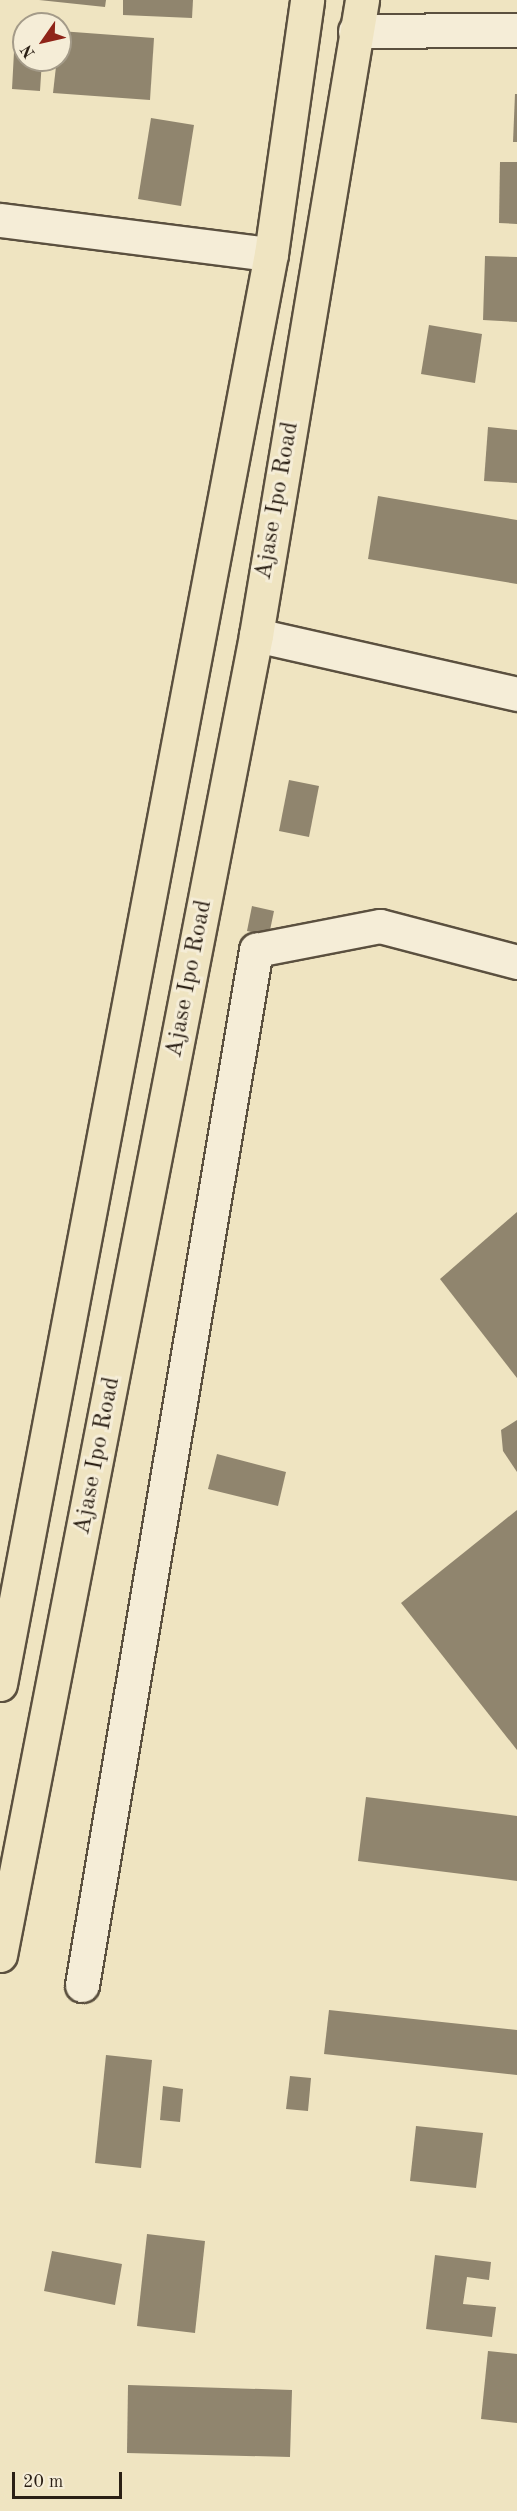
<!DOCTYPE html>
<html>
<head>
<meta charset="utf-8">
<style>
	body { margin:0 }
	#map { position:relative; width:517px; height:2511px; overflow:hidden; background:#efe4c1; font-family:"Old Standard TT",serif }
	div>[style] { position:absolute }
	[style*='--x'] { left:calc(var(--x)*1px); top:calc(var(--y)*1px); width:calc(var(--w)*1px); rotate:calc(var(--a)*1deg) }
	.building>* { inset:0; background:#90856e }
	.roads { filter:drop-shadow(2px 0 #5b503f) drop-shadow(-2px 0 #5b503f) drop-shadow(0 2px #5b503f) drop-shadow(0 -2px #5b503f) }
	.minor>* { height:33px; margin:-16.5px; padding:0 16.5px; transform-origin:16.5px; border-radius:16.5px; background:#f5edd7 }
	.highway>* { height:33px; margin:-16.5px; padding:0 16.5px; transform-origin:16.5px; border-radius:16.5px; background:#efe4c1 }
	span { translate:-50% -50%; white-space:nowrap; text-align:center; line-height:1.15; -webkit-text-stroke:6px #f5edd7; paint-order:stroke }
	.street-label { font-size:24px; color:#2a1f14 }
	.north { position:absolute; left:12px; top:12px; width:60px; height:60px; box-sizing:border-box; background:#f5edd7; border:2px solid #a49b89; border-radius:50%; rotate:236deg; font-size:16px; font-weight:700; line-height:24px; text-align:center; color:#2a1f14 }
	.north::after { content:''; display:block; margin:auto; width:21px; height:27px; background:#8f2418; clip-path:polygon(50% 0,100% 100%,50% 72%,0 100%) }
	.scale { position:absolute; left:12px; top:2472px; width:110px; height:27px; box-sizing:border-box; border:3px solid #2a1f14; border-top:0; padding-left:8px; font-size:18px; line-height:21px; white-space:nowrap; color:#2a1f14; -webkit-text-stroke:4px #f5edd7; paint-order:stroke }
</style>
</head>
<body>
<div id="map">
	<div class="building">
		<i style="clip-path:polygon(39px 0,106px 0,105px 7px)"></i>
		<i style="clip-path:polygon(123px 0,193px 0,192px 18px,123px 15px)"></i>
		<i style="clip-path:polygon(60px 31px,154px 38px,150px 100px,53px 93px)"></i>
		<i style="clip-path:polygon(15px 33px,24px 33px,24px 60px,42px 60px,40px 91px,12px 89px)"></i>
		<i style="clip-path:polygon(515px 94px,517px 94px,517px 142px,513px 142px)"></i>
		<i style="clip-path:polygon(151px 118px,194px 125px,181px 206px,138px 199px)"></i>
		<i style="clip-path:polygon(500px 162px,517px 162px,517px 224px,499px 223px)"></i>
		<i style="clip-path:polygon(485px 256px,517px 257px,517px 322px,483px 320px)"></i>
		<i style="clip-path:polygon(429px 325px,482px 334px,475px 383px,421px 374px)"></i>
		<i style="clip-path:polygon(488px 427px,517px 430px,517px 483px,484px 481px)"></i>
		<i style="clip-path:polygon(378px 496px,517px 520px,517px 584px,368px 559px)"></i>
		<i style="clip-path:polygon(289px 780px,319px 786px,309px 837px,279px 831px)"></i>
		<i style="clip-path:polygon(252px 906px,274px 911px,269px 935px,247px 931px)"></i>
		<i style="clip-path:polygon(517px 1212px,517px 1378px,440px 1279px)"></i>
		<i style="clip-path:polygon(517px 1420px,517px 1472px,503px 1451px,501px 1430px)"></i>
		<i style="clip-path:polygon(217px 1454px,286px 1472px,278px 1506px,208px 1489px)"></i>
		<i style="clip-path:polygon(517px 1510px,517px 1750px,401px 1603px)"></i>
		<i style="clip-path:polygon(366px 1797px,517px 1816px,517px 1881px,358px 1861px)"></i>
		<i style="clip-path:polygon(329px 2010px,517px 2030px,517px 2075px,324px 2054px)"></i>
		<i style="clip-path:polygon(106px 2055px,152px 2060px,141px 2168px,95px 2163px)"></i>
		<i style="clip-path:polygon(290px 2076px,311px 2078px,308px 2111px,286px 2109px)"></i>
		<i style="clip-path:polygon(163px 2086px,183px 2089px,180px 2122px,160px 2120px)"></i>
		<i style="clip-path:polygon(416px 2126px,483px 2133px,476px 2188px,410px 2181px)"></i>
		<i style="clip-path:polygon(147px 2234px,205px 2241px,195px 2333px,137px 2326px)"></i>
		<i style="clip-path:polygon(52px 2251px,122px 2264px,115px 2305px,44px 2291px)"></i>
		<i style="clip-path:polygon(435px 2255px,491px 2262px,489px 2280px,467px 2277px,463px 2304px,496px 2307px,492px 2337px,426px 2329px)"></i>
		<i style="clip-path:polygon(488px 2351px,517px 2354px,517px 2423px,481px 2419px)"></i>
		<i style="clip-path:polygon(128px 2385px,292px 2390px,290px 2457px,127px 2453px)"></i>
	</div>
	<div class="roads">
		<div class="minor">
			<i style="--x:355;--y:31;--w:162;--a:-0.4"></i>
			<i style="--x:0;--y:220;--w:273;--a:7.2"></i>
			<i style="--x:256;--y:635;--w:268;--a:12.7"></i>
			<i style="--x:82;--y:1985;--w:1050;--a:-80.46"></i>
			<i style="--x:256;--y:950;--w:126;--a:-11"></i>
			<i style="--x:380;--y:926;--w:142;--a:14.7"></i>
		</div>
		<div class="highway">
			<i style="--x:0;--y:1684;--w:1455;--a:-79.27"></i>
			<i style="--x:271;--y:254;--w:257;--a:-81.9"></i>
			<i style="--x:0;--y:1955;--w:1345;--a:-79.02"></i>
			<i style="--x:256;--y:635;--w:644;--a:-80.52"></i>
		</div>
	</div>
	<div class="street-label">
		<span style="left:278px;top:501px;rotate:-80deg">Ajase Ipo Road</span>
		<span style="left:190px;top:979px;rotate:-79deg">Ajase Ipo Road</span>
		<span style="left:98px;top:1456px;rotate:-79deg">Ajase Ipo Road</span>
	</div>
	<div class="north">N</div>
	<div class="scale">20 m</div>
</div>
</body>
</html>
